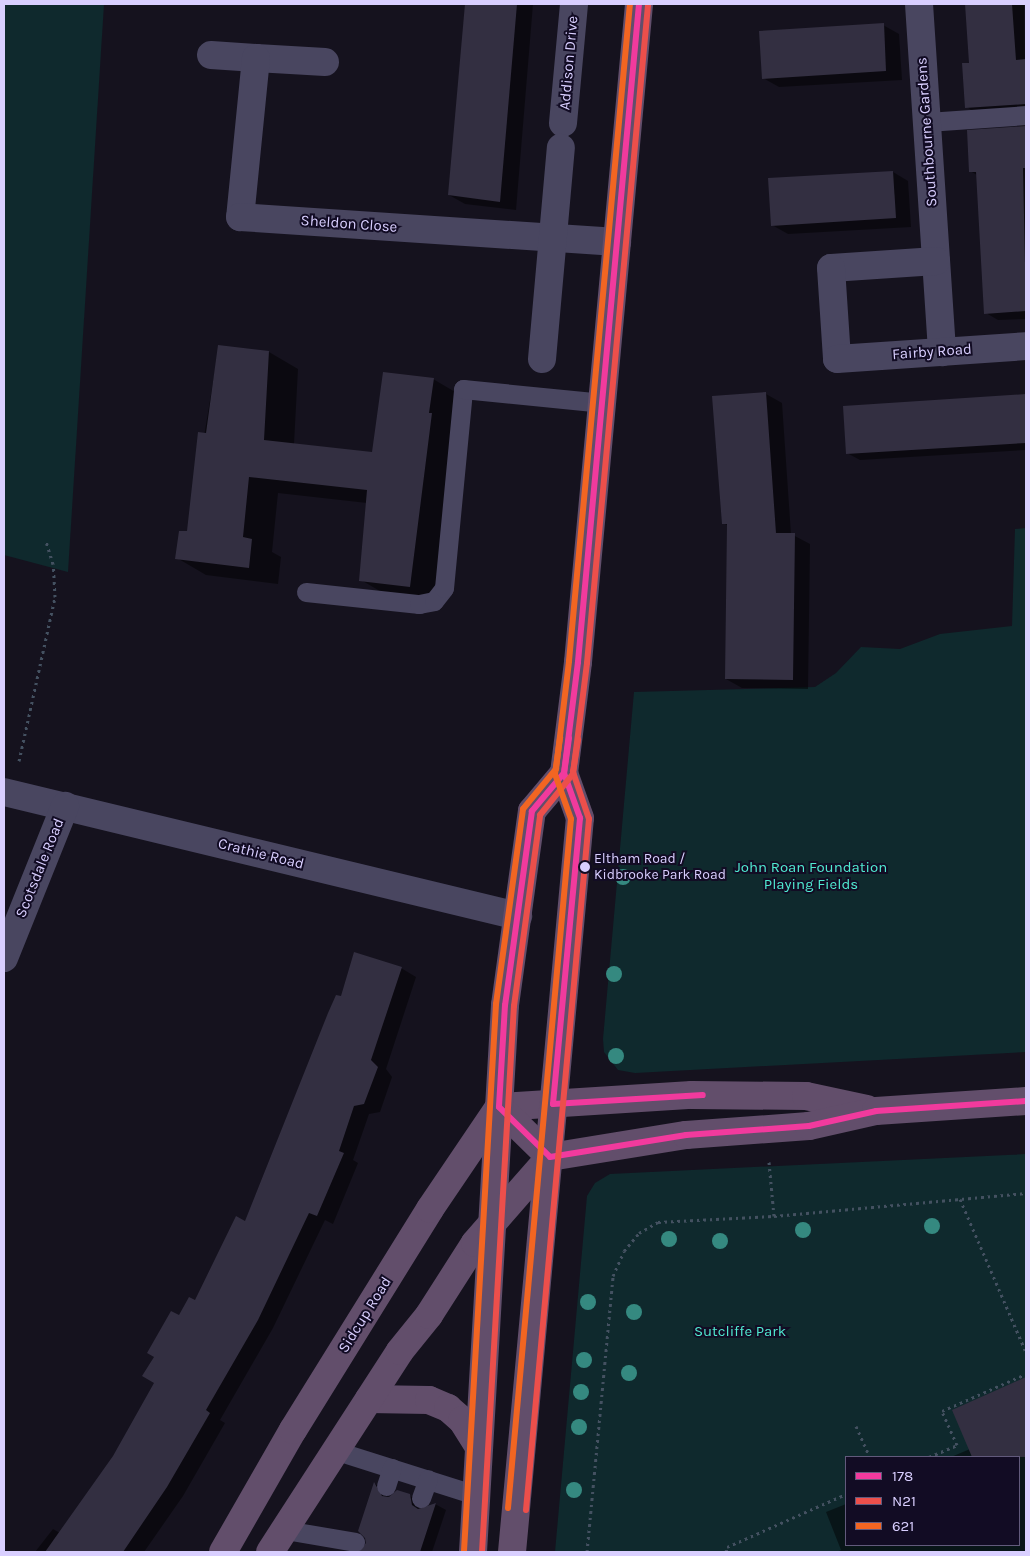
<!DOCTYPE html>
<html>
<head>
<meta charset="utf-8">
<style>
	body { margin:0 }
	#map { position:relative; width:1030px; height:1556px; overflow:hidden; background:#15121e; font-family:Karla,sans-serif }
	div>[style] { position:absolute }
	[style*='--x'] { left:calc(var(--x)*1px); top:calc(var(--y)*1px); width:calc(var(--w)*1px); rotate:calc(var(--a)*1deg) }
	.green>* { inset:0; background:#0f292d }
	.shadow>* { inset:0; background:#0007 }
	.building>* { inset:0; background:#332f41 }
	.path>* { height:3px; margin-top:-1.5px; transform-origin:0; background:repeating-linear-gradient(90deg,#445161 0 2.5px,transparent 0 6.5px) }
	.service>* { height:19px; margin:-9.5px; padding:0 9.5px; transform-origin:9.5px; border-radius:9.5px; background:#494660 }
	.minor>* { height:28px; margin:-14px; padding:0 14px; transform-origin:14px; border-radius:14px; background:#494660 }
	.trunk>* { height:28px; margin:-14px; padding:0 14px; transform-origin:14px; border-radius:14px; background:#624e6b }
	.bus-1>* { height:6px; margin:-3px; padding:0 3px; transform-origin:3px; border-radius:3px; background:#f13a9d }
	.bus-2>* { height:6px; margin:-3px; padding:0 3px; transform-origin:3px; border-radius:3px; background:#ec4f4b }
	.bus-3>* { height:6px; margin:-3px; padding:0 3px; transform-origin:3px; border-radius:3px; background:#f26522 }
	.trees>* { width:16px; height:16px; margin:-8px; border-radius:50%; background:#358980 }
	.dots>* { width:14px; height:14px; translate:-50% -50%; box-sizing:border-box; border:2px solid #120c24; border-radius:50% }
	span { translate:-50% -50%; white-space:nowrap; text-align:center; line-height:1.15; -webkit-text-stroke:4px #120c24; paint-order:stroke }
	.bus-label { font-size:14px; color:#d9cfff }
	.left { translate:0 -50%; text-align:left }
	.street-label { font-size:15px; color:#d9cfff }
	.park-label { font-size:15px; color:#50ead1 }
	.frame { position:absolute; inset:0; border:5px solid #d9cfff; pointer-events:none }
	.legend { position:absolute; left:845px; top:1456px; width:175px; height:90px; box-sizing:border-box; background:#120c24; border:1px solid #625a7c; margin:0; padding:6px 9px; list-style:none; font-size:15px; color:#d9cfff }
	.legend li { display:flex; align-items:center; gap:10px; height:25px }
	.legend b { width:25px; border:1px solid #625a7c }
</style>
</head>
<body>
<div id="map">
	<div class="green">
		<i style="clip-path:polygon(4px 4px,104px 4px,68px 572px,4px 555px)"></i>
		<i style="clip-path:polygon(1026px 528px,1026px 1052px,635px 1073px,618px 1070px,604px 1052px,603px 1039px,634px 692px,815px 687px,836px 673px,861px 647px,900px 649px,940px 634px,1012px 626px,1015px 529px)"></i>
		<i style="clip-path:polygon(evenodd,1026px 1154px,1026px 1552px,555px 1552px,587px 1196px,595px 1183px,610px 1174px,1026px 1154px,846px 1457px,1019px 1457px,1019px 1545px,846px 1545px,846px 1457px)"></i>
	</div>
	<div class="shadow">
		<i style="clip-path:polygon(467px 4px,533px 4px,516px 210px,465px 204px,449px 195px)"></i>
		<i style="clip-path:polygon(966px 4px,1024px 4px,1026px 111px,979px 115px,967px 107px,970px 64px)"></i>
		<i style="clip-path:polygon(883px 25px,899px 34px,902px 80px,779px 87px,763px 78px)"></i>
		<i style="clip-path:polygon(1026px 127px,1026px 319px,998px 320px,986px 313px,977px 175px,970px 171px,968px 132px)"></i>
		<i style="clip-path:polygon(893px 172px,908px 181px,911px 227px,788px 234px,772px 225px)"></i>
		<i style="clip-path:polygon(219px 346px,269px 352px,298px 369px,294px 444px,373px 453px,433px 379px,462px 396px,439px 603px,390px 597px,361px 580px,367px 503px,278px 493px,272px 552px,281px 557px,278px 584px,206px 575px,177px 558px,188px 533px)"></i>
		<i style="clip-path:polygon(766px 394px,782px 403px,791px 534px,810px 544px,808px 689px,742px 688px,726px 679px,729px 526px,723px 523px,714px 397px)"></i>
		<i style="clip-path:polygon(1026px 396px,1026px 450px,860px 460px,847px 453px,845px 407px)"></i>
		<i style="clip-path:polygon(401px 968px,416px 977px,386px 1069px,392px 1077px,380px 1112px,369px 1114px,353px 1160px,358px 1163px,333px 1224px,325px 1220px,273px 1328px,220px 1420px,225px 1423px,183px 1496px,144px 1552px,35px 1552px,53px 1529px,60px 1533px,114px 1456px,156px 1383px,180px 1317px,195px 1302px,246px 1222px,342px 998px)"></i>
		<i style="clip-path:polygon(1026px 1378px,1026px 1552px,837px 1552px,841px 1550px,826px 1512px,846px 1504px,846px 1545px,1019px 1545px,1019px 1457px,951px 1457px,970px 1449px,954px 1411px)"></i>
		<i style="clip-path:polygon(375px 1484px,385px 1490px,389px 1498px,410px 1496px,421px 1502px,422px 1509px,435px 1504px,446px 1510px,432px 1552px,361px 1552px,367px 1545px)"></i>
	</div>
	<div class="building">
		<i style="clip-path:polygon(465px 4px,517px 4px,500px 202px,448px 195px)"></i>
		<i style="clip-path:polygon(965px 4px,1012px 4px,1016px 60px,1026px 59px,1026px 104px,965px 108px,962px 63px,969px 63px)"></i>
		<i style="clip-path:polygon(884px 23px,886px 71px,762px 79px,759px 31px)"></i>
		<i style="clip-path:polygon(1026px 126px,1026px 168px,1023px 168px,1026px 311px,984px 314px,976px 172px,969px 172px,967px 130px)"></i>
		<i style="clip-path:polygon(893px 171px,896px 218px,771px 226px,768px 178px)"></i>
		<i style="clip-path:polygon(218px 345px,269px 351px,264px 440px,372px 452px,383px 372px,434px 378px,429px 413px,432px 413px,410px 587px,359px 581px,367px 490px,249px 477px,243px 537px,252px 539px,249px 568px,175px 559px,179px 531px,187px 531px,198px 432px,206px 433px)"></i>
		<i style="clip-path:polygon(766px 392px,776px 533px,795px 533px,793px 680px,725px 679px,727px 524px,722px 524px,712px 396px)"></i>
		<i style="clip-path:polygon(1026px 394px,1026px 443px,846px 454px,843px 406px)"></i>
		<i style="clip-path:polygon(354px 952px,402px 967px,371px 1060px,378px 1067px,364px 1104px,354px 1106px,339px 1151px,344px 1153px,317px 1216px,309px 1213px,258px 1320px,206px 1410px,210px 1413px,167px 1487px,123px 1552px,45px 1552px,113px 1456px,154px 1383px,142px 1376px,154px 1357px,147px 1353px,171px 1311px,179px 1315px,189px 1297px,195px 1300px,236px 1216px,245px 1221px,328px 1013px,336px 995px,341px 996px)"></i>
		<i style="clip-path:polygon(1026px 1377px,1026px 1457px,972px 1457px,952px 1410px)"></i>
		<i style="clip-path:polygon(374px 1482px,382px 1496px,389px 1497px,397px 1490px,410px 1494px,412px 1505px,418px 1509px,436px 1503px,420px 1552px,359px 1552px,366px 1543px,365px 1538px,358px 1531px)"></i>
	</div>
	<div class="path">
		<i style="--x:19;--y:761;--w:168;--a:-77.6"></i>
		<i style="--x:55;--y:597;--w:33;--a:-93"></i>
		<i style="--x:53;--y:564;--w:24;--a:-107"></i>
		<i style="--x:769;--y:1162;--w:54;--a:84.7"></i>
		<i style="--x:960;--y:1199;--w:167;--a:66.7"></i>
		<i style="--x:856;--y:1426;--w:34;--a:66"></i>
		<i style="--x:929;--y:1457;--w:30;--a:-23"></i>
		<i style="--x:957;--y:1445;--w:37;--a:-114"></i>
		<i style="--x:942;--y:1411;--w:92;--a:-23.8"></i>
		<i style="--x:587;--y:1552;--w:277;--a:-84.6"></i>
		<i style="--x:613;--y:1276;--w:27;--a:-66"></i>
		<i style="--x:624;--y:1251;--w:23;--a:-50"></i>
		<i style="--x:639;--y:1233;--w:22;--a:-30"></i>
		<i style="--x:658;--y:1222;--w:116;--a:-3"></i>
		<i style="--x:774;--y:1216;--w:253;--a:-5.2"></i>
		<i style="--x:726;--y:1552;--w:5;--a:-79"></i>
		<i style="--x:727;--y:1547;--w:130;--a:-24"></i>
	</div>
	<div class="service">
		<i style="--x:927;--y:122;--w:99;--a:-4"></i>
		<i style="--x:306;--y:592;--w:114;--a:6.1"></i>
		<i style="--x:419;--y:604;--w:15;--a:-11"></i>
		<i style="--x:434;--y:601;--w:16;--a:-52"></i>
		<i style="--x:444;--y:588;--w:200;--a:-84.5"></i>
		<i style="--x:463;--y:389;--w:141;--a:5.7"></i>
		<i style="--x:337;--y:1451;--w:146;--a:17.6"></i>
		<i style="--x:386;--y:1486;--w:19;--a:-72"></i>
		<i style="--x:421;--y:1498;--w:20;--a:-70"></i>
		<i style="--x:285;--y:1530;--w:71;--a:9.7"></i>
	</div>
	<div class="minor">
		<i style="--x:919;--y:4;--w:349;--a:86.2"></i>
		<i style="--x:211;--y:55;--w:45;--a:3.8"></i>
		<i style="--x:325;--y:62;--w:69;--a:-176.7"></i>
		<i style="--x:256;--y:58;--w:160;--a:95.7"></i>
		<i style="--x:240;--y:217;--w:378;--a:3.8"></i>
		<i style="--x:563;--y:123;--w:120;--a:-84.7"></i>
		<i style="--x:936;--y:261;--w:105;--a:176.2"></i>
		<i style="--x:831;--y:268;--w:91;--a:86.2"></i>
		<i style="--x:837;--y:359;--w:189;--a:-3.9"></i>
		<i style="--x:542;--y:359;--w:212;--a:-84.9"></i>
		<i style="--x:4;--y:792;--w:529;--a:13.56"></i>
		<i style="--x:4;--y:958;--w:164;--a:-68.1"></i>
	</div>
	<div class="trunk">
		<i style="--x:499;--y:1107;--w:193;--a:-3.6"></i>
		<i style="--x:692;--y:1095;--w:114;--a:0.5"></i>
		<i style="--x:806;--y:1096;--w:62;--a:12"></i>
		<i style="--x:499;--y:1107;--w:71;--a:44.4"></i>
		<i style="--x:369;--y:1399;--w:60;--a:1"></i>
		<i style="--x:429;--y:1400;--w:21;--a:23"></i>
		<i style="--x:448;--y:1408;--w:18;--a:41"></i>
		<i style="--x:462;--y:1420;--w:32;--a:58"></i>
		<i style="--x:223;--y:1552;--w:141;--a:-60.2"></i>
		<i style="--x:293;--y:1430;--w:260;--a:-58.2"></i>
		<i style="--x:430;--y:1209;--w:123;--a:-55.9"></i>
		<i style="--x:270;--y:1552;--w:239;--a:-57.1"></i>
		<i style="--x:400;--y:1351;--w:46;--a:-51.1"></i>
		<i style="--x:429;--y:1315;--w:85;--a:-57.4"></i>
		<i style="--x:475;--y:1243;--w:114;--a:-48.9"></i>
		<i style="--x:550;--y:1157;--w:138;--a:-9.2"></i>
		<i style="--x:686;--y:1135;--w:123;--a:-4.2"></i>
		<i style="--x:809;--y:1126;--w:69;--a:-12.6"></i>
		<i style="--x:876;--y:1111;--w:150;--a:-3.8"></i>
		<i style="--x:473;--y:1552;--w:548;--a:-86.65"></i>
		<i style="--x:505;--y:1005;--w:196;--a:-82.1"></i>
		<i style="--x:532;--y:811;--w:50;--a:-49.9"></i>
		<i style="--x:512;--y:1552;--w:737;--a:-84.71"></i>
		<i style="--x:580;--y:818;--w:48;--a:-109.6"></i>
		<i style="--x:564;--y:773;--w:112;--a:-82.8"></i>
		<i style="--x:578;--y:662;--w:661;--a:-84.7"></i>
	</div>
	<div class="bus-1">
		<i style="--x:639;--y:4;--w:661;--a:95.3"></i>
		<i style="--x:578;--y:662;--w:112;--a:97.2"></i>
		<i style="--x:564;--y:773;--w:50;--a:130.1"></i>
		<i style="--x:532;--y:811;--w:196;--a:97.9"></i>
		<i style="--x:505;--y:1005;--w:102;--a:93.4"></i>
		<i style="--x:499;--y:1107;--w:71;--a:44.4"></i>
		<i style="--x:550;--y:1157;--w:138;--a:-9.2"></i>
		<i style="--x:686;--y:1135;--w:123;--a:-4.2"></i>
		<i style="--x:809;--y:1126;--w:69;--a:-12.6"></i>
		<i style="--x:876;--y:1111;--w:150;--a:-3.8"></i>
		<i style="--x:569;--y:738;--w:35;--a:98"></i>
		<i style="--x:564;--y:773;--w:48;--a:70.4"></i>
		<i style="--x:580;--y:818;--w:287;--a:95.4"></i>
		<i style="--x:553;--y:1104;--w:150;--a:-3.4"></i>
	</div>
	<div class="bus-2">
		<i style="--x:526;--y:1510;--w:694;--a:-84.79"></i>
		<i style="--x:589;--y:819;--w:50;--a:-108.8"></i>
		<i style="--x:573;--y:772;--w:33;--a:-81"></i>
		<i style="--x:482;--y:1552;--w:547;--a:-86.65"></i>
		<i style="--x:514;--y:1006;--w:193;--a:-82.2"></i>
		<i style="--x:540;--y:815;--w:53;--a:-51.2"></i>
		<i style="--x:573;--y:774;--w:112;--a:-82.8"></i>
		<i style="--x:587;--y:663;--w:661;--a:-84.7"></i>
	</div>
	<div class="bus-3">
		<i style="--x:508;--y:1508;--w:692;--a:-84.78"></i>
		<i style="--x:571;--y:819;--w:48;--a:-109.6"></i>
		<i style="--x:555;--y:774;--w:37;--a:-82"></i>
		<i style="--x:464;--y:1551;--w:548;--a:-86.65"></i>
		<i style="--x:496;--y:1004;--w:197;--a:-82.1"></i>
		<i style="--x:523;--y:809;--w:52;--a:-50.5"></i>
		<i style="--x:556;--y:769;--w:109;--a:-83.1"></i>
		<i style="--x:569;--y:661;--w:660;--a:-84.7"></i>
	</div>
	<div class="trees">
		<i style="left:623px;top:877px"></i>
		<i style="left:614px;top:974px"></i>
		<i style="left:616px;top:1056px"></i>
		<i style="left:932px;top:1226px"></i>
		<i style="left:803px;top:1230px"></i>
		<i style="left:669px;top:1239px"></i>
		<i style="left:720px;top:1241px"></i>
		<i style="left:588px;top:1302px"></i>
		<i style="left:634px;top:1312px"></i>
		<i style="left:584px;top:1360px"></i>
		<i style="left:629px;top:1373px"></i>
		<i style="left:581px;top:1392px"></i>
		<i style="left:579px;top:1427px"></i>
		<i style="left:574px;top:1490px"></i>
	</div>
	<div class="dots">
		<i style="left:585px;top:867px;background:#d9cfff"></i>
	</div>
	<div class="bus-label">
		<span class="left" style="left:594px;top:867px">Eltham Road /<br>Kidbrooke Park Road</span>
	</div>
	<div class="street-label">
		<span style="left:569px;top:63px;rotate:-85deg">Addison Drive</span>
		<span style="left:927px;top:132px;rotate:-94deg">Southbourne Gardens</span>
		<span style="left:349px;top:224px;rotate:4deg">Sheldon Close</span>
		<span style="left:932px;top:352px;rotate:-4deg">Fairby Road</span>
		<span style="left:261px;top:854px;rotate:14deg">Crathie Road</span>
		<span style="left:40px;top:868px;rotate:-68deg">Scotsdale Road</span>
		<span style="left:365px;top:1315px;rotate:-58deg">Sidcup Road</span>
	</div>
	<div class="park-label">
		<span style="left:811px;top:876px">John Roan Foundation<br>Playing Fields</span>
		<span style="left:740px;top:1332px">Sutcliffe Park</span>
	</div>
	<div class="frame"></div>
	<ul class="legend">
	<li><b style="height:6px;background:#f13a9d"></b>178</li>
	<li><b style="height:6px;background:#ec4f4b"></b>N21</li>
	<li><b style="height:6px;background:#f26522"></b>621</li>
	</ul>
</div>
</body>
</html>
